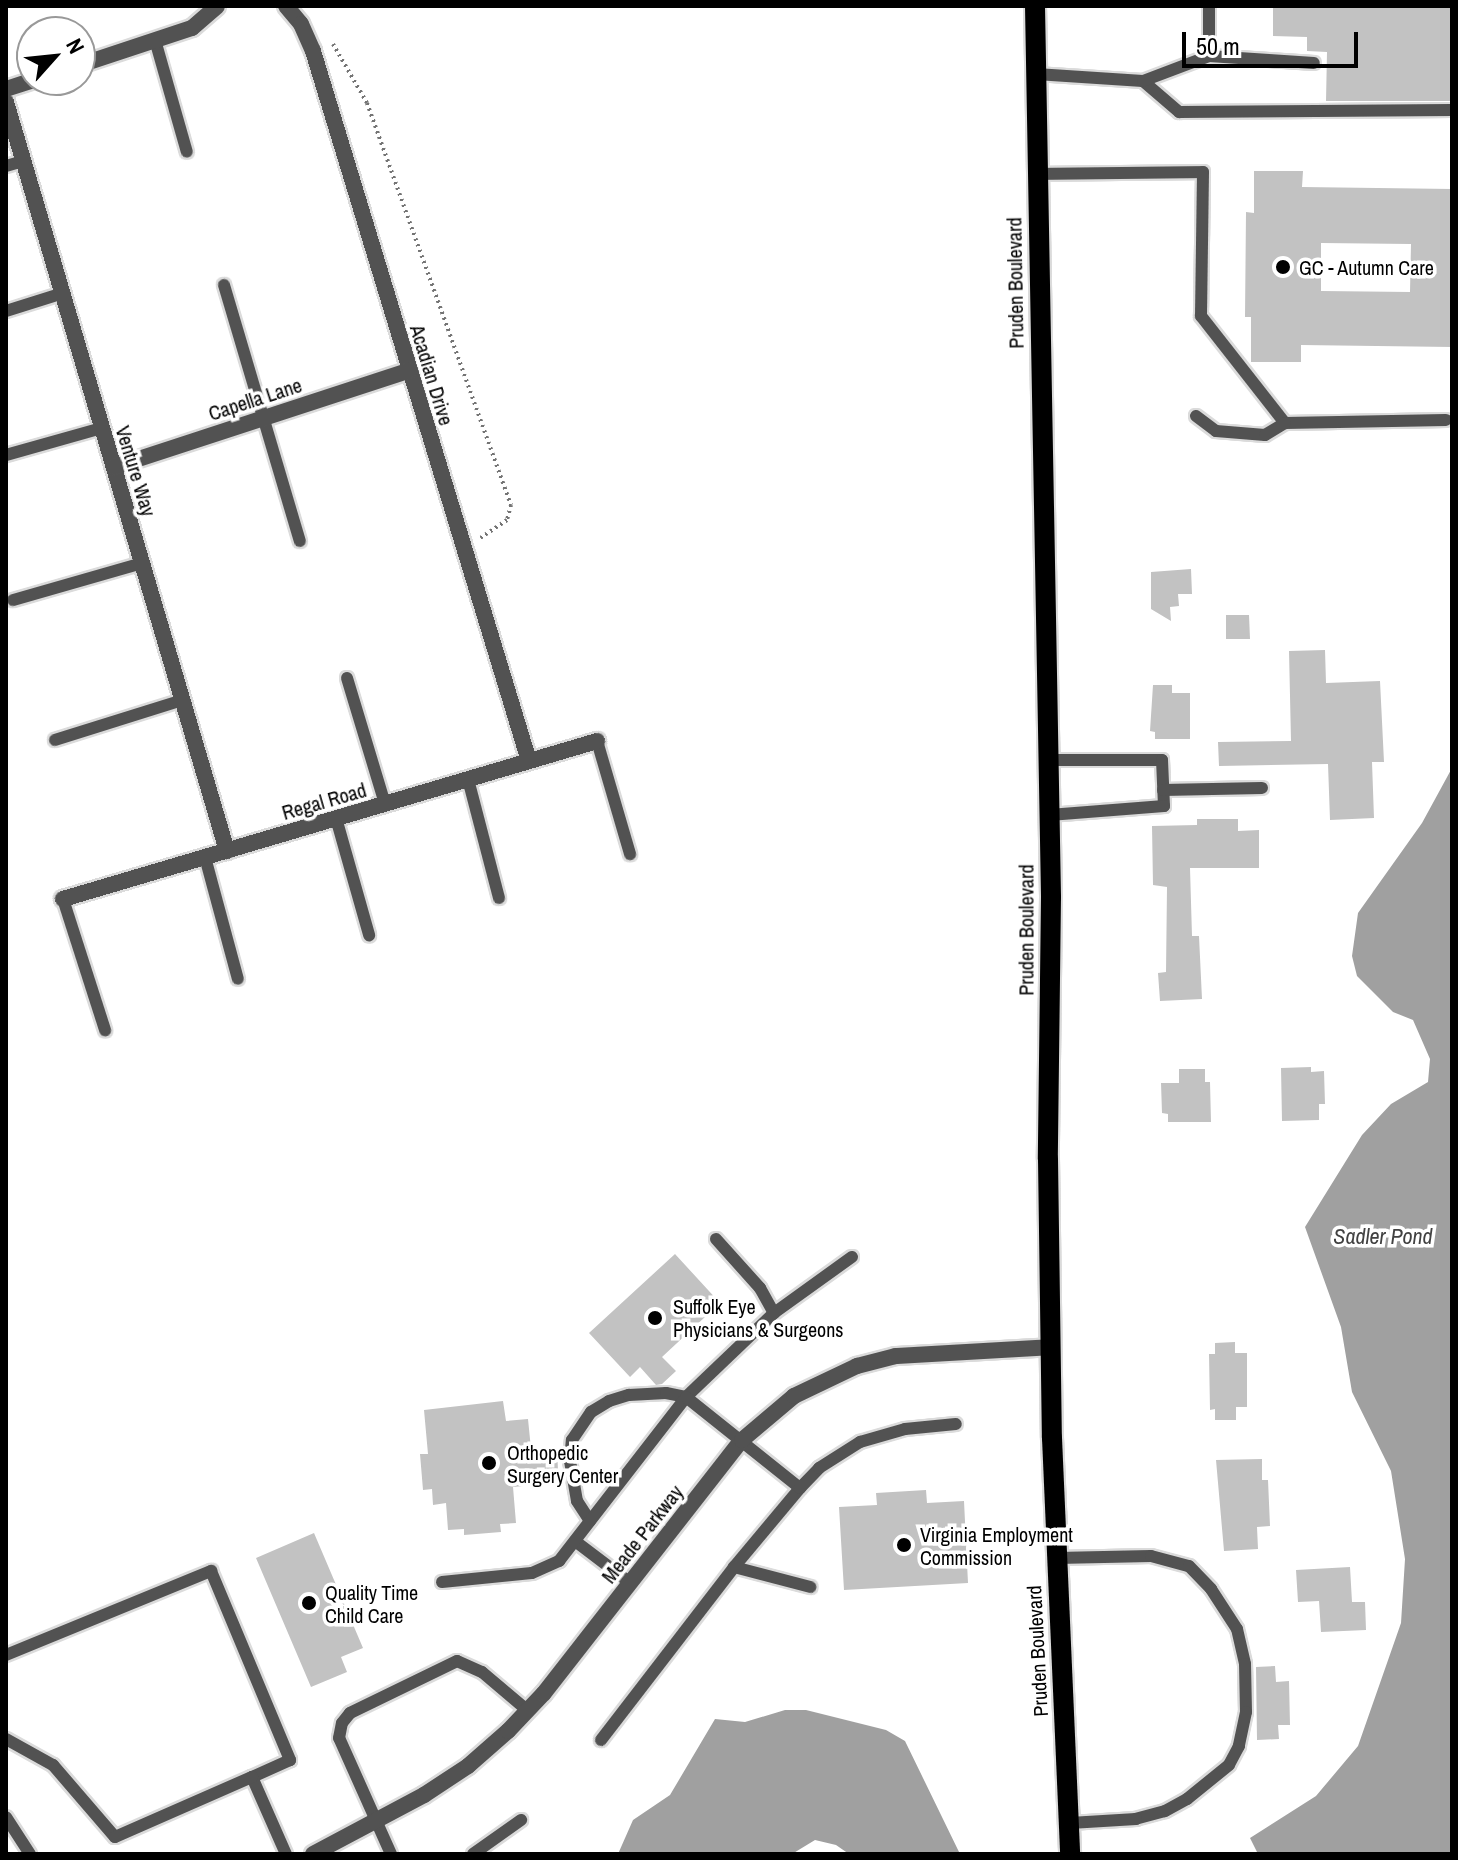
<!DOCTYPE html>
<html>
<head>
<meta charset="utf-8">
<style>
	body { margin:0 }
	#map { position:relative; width:1458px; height:1860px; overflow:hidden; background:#fff; font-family:"Archivo Narrow",sans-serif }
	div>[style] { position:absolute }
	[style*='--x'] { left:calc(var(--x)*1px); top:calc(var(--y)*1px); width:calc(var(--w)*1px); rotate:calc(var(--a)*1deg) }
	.water>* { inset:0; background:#a0a0a0 }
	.building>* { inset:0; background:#c2c2c2 }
	.path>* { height:4px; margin-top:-2px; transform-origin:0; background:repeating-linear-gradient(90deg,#747474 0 2px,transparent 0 6px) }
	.roads { filter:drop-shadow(2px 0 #dbdbdb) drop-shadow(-2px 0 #dbdbdb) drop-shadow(0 2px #dbdbdb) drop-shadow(0 -2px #dbdbdb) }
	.lane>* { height:12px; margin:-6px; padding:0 6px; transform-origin:6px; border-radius:6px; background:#525252 }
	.street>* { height:16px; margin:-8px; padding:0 8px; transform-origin:8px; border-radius:8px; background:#525252 }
	.primary>* { height:20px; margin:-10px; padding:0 10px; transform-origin:10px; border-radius:10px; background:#000 }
	.dots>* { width:22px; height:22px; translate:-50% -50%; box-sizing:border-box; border:4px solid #fff; border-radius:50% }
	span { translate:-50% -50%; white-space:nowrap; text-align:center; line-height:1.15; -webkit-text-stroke:7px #fff; paint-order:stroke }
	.poi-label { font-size:20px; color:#000 }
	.left { translate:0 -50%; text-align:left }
	.street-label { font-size:20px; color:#000 }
	.water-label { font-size:22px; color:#414141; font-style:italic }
	.frame { position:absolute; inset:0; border:8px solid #000; pointer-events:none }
	.north { position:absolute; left:16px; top:16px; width:80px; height:80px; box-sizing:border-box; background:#fff; border:2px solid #999; border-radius:50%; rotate:63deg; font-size:22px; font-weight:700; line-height:32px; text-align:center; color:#000 }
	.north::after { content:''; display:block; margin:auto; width:28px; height:36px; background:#000; clip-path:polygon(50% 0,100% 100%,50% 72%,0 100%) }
	.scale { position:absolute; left:1182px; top:32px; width:176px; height:36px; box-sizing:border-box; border:4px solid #000; border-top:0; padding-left:10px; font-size:24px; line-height:28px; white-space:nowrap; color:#000; -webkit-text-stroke:6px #fff; paint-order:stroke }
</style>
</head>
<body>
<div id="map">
	<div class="water">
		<i style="clip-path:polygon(1452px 768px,1452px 1854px,1258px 1854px,1250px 1838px,1316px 1796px,1358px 1746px,1401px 1623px,1405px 1559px,1391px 1471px,1352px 1392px,1341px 1327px,1305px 1227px,1362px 1135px,1391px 1104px,1428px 1082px,1430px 1059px,1413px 1020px,1393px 1012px,1357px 976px,1352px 956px,1358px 913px,1422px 823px)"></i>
		<i style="clip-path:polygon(785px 1710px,806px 1710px,886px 1730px,905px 1741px,960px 1854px,849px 1854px,836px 1845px,815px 1840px,792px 1854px,618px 1854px,633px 1820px,670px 1795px,715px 1719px,745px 1722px)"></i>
	</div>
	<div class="building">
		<i style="clip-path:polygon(1273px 6px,1452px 6px,1452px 101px,1326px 101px,1327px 52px,1307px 51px,1307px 37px,1273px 36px)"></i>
		<i style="clip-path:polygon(evenodd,1254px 171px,1303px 171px,1302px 187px,1452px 189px,1452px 347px,1301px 345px,1301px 362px,1251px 362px,1251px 317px,1245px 317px,1246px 212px,1254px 213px,1254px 171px,1321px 243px,1411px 244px,1410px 292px,1321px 291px,1321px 243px)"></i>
		<i style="clip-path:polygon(1191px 569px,1192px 594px,1178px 594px,1179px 606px,1170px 607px,1171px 621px,1151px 609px,1151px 572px)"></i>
		<i style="clip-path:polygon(1226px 615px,1249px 615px,1250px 639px,1226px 639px)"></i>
		<i style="clip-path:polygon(1325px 650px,1326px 683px,1380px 681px,1384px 762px,1372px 762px,1374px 818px,1330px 820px,1328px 764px,1219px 766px,1218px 742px,1291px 741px,1289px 651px)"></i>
		<i style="clip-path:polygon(1153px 685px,1172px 685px,1172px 693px,1190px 693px,1190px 739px,1155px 739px,1155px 732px,1150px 731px)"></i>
		<i style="clip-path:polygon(1197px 819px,1238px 819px,1238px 831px,1259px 830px,1259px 868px,1190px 868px,1192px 936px,1199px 936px,1202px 999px,1160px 1001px,1158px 973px,1166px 972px,1167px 887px,1153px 885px,1152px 826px,1197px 825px)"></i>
		<i style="clip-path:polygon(1311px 1067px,1311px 1072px,1324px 1071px,1325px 1104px,1319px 1104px,1319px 1120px,1282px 1121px,1281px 1068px)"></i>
		<i style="clip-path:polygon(1179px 1069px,1205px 1069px,1205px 1082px,1210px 1082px,1211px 1122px,1168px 1122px,1168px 1114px,1162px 1113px,1161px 1083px,1179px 1083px)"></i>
		<i style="clip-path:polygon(675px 1254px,720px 1303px,662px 1357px,676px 1371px,662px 1384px,656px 1385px,640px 1367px,630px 1377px,589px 1333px)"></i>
		<i style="clip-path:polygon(1235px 1342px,1235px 1353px,1247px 1353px,1247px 1407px,1236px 1407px,1236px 1420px,1215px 1420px,1215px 1409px,1210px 1410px,1209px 1354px,1215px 1354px,1215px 1343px)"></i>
		<i style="clip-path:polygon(503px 1401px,506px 1421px,528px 1419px,531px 1449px,557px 1447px,558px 1471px,533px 1473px,534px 1485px,513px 1487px,516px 1523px,500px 1524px,501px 1532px,464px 1535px,464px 1529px,448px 1530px,446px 1503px,433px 1505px,432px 1489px,423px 1490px,420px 1454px,428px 1454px,424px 1410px)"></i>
		<i style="clip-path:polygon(1262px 1459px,1262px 1480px,1268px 1480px,1270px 1526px,1257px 1527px,1258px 1549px,1224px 1551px,1216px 1460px)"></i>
		<i style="clip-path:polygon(926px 1490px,927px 1503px,964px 1501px,968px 1583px,844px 1590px,839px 1507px,877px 1505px,876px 1493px)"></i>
		<i style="clip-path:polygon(314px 1533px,363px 1648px,341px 1657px,347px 1672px,311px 1687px,256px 1558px)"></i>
		<i style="clip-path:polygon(1350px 1567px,1352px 1602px,1365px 1602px,1366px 1630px,1321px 1632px,1319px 1601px,1298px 1602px,1296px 1570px)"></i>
		<i style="clip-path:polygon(1275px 1666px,1276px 1682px,1289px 1681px,1290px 1725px,1278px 1725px,1279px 1739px,1257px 1740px,1256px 1667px)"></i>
	</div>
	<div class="path">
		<i style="--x:333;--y:44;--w:68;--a:60"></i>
		<i style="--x:367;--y:103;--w:427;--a:70.3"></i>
		<i style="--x:511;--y:505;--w:16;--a:105"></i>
		<i style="--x:507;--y:520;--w:32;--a:146"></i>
	</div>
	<div class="roads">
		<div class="lane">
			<i style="--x:155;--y:40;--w:116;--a:74.1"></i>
			<i style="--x:1209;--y:56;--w:105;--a:3.8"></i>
			<i style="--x:1036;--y:74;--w:107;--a:3.7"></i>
			<i style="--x:1143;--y:81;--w:48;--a:40.7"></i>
			<i style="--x:1179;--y:112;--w:273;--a:-0.4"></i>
			<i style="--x:1143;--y:81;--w:71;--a:-20.7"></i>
			<i style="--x:1209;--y:56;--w:50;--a:-90"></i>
			<i style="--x:6;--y:166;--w:18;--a:-16"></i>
			<i style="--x:1038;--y:174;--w:165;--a:-0.7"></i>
			<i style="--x:1203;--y:172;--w:144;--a:90.8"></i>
			<i style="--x:1201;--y:316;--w:136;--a:51.9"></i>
			<i style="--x:1285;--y:423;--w:161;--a:-1.1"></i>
			<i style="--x:224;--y:285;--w:267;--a:73.5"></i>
			<i style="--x:6;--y:311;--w:60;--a:-17.5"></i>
			<i style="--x:1196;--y:416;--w:25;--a:37"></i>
			<i style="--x:1216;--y:431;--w:49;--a:4.7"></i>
			<i style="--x:1265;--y:435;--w:23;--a:-31"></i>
			<i style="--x:6;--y:455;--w:100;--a:-15.7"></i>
			<i style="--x:13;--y:600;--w:134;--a:-16"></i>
			<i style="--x:347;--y:678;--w:132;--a:73.2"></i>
			<i style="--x:55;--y:740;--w:134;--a:-17.4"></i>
			<i style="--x:597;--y:741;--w:118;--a:73.7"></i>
			<i style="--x:1048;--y:760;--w:114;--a:0"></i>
			<i style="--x:1162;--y:760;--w:46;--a:87.5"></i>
			<i style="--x:1164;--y:806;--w:115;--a:175.5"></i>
			<i style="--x:468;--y:779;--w:123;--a:75.4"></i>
			<i style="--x:1163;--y:790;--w:99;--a:-1.2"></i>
			<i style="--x:336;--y:818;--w:122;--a:74.2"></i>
			<i style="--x:205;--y:857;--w:126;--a:74.9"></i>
			<i style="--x:63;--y:899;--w:138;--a:72.2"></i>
			<i style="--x:716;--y:1239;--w:66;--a:48.1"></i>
			<i style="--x:760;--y:1288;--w:29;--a:61"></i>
			<i style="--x:774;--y:1313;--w:96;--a:-35.7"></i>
			<i style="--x:590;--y:1521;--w:24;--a:-123"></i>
			<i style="--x:577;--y:1501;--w:41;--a:-99.9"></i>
			<i style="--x:570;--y:1461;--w:21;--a:-85"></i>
			<i style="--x:572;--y:1440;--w:34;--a:-56"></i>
			<i style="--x:591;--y:1412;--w:21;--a:-31"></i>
			<i style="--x:609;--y:1401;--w:21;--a:-17"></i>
			<i style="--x:629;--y:1395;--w:37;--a:-3"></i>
			<i style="--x:666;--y:1393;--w:20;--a:11"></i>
			<i style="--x:686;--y:1397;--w:122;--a:-43.7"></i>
			<i style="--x:575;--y:1541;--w:68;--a:37.2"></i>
			<i style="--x:1057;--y:1558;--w:94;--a:-1.2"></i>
			<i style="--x:1151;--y:1556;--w:39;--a:15"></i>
			<i style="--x:1189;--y:1566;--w:32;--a:46"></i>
			<i style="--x:1211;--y:1589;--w:48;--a:57"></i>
			<i style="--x:1237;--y:1629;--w:36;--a:77"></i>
			<i style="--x:1245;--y:1664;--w:48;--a:88.8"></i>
			<i style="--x:1246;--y:1712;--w:35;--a:102"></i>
			<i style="--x:1239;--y:1746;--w:21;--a:118"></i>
			<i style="--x:1229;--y:1765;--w:54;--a:141"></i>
			<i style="--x:1187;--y:1799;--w:25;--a:151"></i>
			<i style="--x:1165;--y:1811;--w:30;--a:165"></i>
			<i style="--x:1136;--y:1819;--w:66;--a:176.5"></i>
			<i style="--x:734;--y:1567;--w:103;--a:-50.1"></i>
			<i style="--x:442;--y:1582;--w:90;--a:-5.7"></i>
			<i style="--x:532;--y:1573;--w:30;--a:-24"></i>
			<i style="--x:559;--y:1561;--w:207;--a:-52.2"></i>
			<i style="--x:686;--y:1397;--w:146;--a:38.6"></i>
			<i style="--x:800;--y:1488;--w:28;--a:-46"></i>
			<i style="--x:819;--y:1468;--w:49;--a:-32.4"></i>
			<i style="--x:860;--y:1442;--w:47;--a:-16.1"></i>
			<i style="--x:905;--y:1429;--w:51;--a:-5.6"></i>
			<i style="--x:6;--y:1655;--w:222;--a:-22.3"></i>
			<i style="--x:211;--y:1571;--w:205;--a:67.3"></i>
			<i style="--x:290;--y:1760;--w:42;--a:155.9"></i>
			<i style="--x:252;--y:1777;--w:84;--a:66.2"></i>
			<i style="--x:6;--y:1739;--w:54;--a:29"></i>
			<i style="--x:53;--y:1765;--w:95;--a:49.3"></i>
			<i style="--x:115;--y:1837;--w:150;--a:-23.7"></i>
			<i style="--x:601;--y:1740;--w:218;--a:-52.4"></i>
			<i style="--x:734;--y:1567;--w:79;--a:14.7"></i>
			<i style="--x:6;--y:1817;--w:44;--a:57"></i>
			<i style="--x:391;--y:1854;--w:127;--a:-114.1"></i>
			<i style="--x:339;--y:1738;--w:15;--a:-79"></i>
			<i style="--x:342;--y:1723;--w:13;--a:-51"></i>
			<i style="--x:350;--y:1713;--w:119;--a:-25.9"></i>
			<i style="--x:457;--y:1661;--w:27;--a:24"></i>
			<i style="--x:482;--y:1672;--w:59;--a:40.2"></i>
			<i style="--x:473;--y:1854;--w:59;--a:-35.3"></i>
		</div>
		<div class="street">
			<i style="--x:286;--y:6;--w:23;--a:50"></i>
			<i style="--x:301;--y:24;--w:30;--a:66"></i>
			<i style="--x:313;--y:51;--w:742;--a:73.08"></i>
			<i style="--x:80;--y:65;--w:118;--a:-18.3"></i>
			<i style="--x:192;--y:28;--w:33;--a:-41"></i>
			<i style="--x:6;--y:89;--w:28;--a:-18"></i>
			<i style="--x:6;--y:102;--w:781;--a:73.56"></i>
			<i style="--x:114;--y:467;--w:311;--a:-18.1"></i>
			<i style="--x:63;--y:899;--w:557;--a:-16.48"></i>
			<i style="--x:313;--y:1854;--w:126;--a:-28"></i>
			<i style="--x:424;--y:1795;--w:53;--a:-33.4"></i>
			<i style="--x:468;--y:1766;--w:53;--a:-41.2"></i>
			<i style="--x:508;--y:1731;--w:52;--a:-46.5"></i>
			<i style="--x:544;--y:1693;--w:321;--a:-52"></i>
			<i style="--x:742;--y:1440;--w:68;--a:-40.2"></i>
			<i style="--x:794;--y:1396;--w:70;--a:-25.5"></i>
			<i style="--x:857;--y:1366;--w:40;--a:-14.4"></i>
			<i style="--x:896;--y:1356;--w:154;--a:-3.3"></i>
		</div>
		<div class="primary">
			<i style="--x:1035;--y:6;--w:891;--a:88.97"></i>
			<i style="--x:1051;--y:897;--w:262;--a:90.7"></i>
			<i style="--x:1048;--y:1159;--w:279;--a:89.2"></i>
			<i style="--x:1052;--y:1438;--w:416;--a:87.5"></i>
		</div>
	</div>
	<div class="dots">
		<i style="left:1283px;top:267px;background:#000"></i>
		<i style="left:655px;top:1318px;background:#000"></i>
		<i style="left:489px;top:1463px;background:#000"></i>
		<i style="left:904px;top:1545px;background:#000"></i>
		<i style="left:309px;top:1603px;background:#000"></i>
	</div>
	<div class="poi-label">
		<span class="left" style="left:1299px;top:267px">GC - Autumn Care</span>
		<span class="left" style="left:673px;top:1318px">Suffolk Eye<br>Physicians &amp; Surgeons</span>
		<span class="left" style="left:507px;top:1464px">Orthopedic<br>Surgery Center</span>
		<span class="left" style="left:920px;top:1546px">Virginia Employment<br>Commission</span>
		<span class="left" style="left:325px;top:1604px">Quality Time<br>Child Care</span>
	</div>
	<div class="street-label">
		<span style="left:1015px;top:283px;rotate:-91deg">Pruden Boulevard</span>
		<span style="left:432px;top:375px;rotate:73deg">Acadian Drive</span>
		<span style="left:255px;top:399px;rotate:-18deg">Capella Lane</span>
		<span style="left:136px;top:471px;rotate:73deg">Venture Way</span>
		<span style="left:324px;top:801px;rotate:-16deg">Regal Road</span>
		<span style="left:1026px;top:930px;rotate:-90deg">Pruden Boulevard</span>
		<span style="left:642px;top:1534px;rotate:-52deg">Meade Parkway</span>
		<span style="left:1037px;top:1651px;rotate:-93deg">Pruden Boulevard</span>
	</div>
	<div class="water-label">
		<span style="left:1383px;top:1237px">Sadler Pond</span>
	</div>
	<div class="frame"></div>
	<div class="north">N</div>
	<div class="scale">50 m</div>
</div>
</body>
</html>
